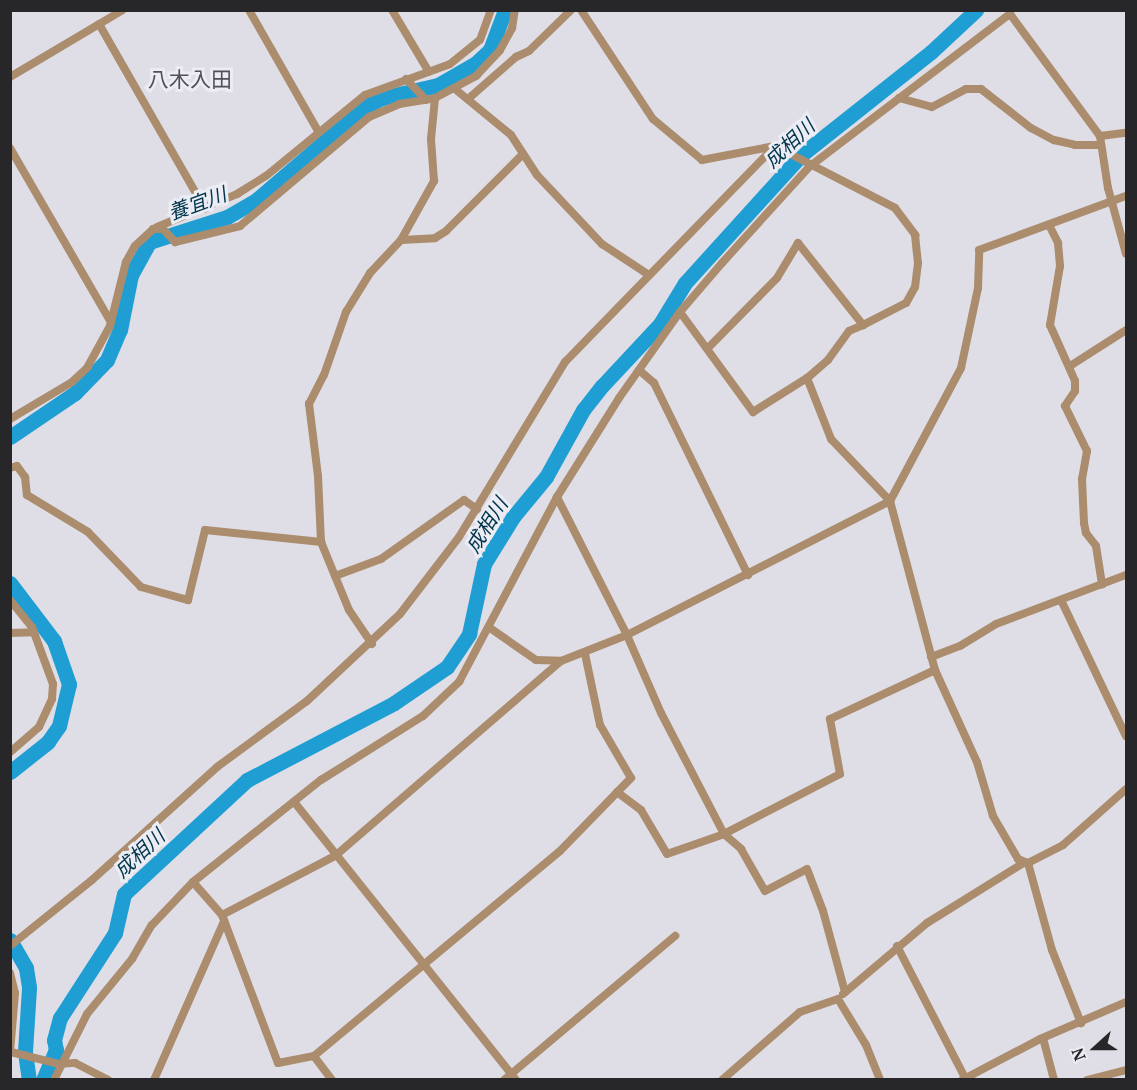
<!DOCTYPE html>
<html>
<head>
<meta charset="utf-8">
<style>
	body { margin:0 }
	#map { position:relative; width:1137px; height:1090px; overflow:hidden; background:#dfdee7; font-family:"PT Serif","Noto Sans JP",serif }
	div>[style] { position:absolute }
	[style*='--x'] { left:calc(var(--x)*1px); top:calc(var(--y)*1px); width:calc(var(--w)*1px); rotate:calc(var(--a)*1deg) }
	.river>* { height:15px; margin:-7.5px; padding:0 7.5px; transform-origin:7.5px; border-radius:7.5px; background:#1f9ed4 }
	.minor>* { height:8px; margin:-4px; padding:0 4px; transform-origin:4px; border-radius:4px; background:#ab8c6d }
	span { translate:-50% -50%; white-space:nowrap; text-align:center; line-height:1.15; -webkit-text-stroke:6px #ececf4; paint-order:stroke }
	.water-label { font-size:20px; color:#00354b; font-style:italic }
	.quarter-label { font-size:21px; color:#525159 }
	.frame { position:absolute; inset:0; border:12px solid #27272a; pointer-events:none }
	.north { position:absolute; left:1065px; top:1018px; width:60px; height:60px; -webkit-text-stroke:4px #ececf4; paint-order:stroke; rotate:249deg; font-size:16px; font-weight:700; line-height:24px; text-align:center; color:#27272a }
	.north::after { content:''; display:block; margin:auto; width:21px; height:27px; background:#27272a; clip-path:polygon(50% 0,100% 100%,50% 72%,0 100%) }
</style>
</head>
<body>
<div id="map">
	<div class="river">
		<i style="--x:10;--y:437;--w:78;--a:-34.1"></i>
		<i style="--x:75;--y:393;--w:46;--a:-45.9"></i>
		<i style="--x:107;--y:360;--w:33;--a:-67"></i>
		<i style="--x:120;--y:330;--w:56;--a:-78.7"></i>
		<i style="--x:131;--y:275;--w:38;--a:-61"></i>
		<i style="--x:149;--y:242;--w:82;--a:-17.8"></i>
		<i style="--x:227;--y:217;--w:32;--a:-30"></i>
		<i style="--x:255;--y:201;--w:146;--a:-40.6"></i>
		<i style="--x:366;--y:106;--w:18;--a:-27"></i>
		<i style="--x:382;--y:98;--w:57;--a:-13.1"></i>
		<i style="--x:438;--y:85;--w:44;--a:-30.1"></i>
		<i style="--x:476;--y:63;--w:19;--a:-43"></i>
		<i style="--x:490;--y:50;--w:43;--a:-69.4"></i>
		<i style="--x:10;--y:583;--w:73;--a:52.8"></i>
		<i style="--x:54;--y:641;--w:46;--a:70.8"></i>
		<i style="--x:69;--y:684;--w:43;--a:103.4"></i>
		<i style="--x:59;--y:726;--w:19;--a:125"></i>
		<i style="--x:48;--y:742;--w:48;--a:141.7"></i>
		<i style="--x:10;--y:940;--w:32;--a:60"></i>
		<i style="--x:26;--y:968;--w:20;--a:81"></i>
		<i style="--x:29;--y:988;--w:64;--a:93.6"></i>
		<i style="--x:25;--y:1052;--w:28;--a:82"></i>
		<i style="--x:43;--y:1080;--w:33;--a:-67"></i>
		<i style="--x:56;--y:1050;--w:10;--a:-101"></i>
		<i style="--x:54;--y:1040;--w:23;--a:-75"></i>
		<i style="--x:60;--y:1018;--w:101;--a:-57.1"></i>
		<i style="--x:115;--y:933;--w:40;--a:-77"></i>
		<i style="--x:124;--y:894;--w:168;--a:-42.8"></i>
		<i style="--x:247;--y:780;--w:166;--a:-27.6"></i>
		<i style="--x:394;--y:703;--w:64;--a:-34.2"></i>
		<i style="--x:447;--y:667;--w:40;--a:-56"></i>
		<i style="--x:469;--y:634;--w:72;--a:-77.9"></i>
		<i style="--x:484;--y:564;--w:55;--a:-58.3"></i>
		<i style="--x:513;--y:517;--w:52;--a:-50.5"></i>
		<i style="--x:546;--y:477;--w:77;--a:-61.1"></i>
		<i style="--x:583;--y:410;--w:31;--a:-52"></i>
		<i style="--x:602;--y:386;--w:85;--a:-46.9"></i>
		<i style="--x:660;--y:324;--w:48;--a:-58.6"></i>
		<i style="--x:685;--y:283;--w:173;--a:-47.8"></i>
		<i style="--x:801;--y:155;--w:166;--a:-38.4"></i>
		<i style="--x:931;--y:52;--w:62;--a:-43"></i>
	</div>
	<div class="minor">
		<i style="--x:249;--y:10;--w:139;--a:60.3"></i>
		<i style="--x:392;--y:10;--w:72;--a:59.2"></i>
		<i style="--x:581;--y:10;--w:131;--a:56.6"></i>
		<i style="--x:653;--y:119;--w:64;--a:39.9"></i>
		<i style="--x:702;--y:160;--w:74;--a:-10.9"></i>
		<i style="--x:775;--y:146;--w:135;--a:27.3"></i>
		<i style="--x:895;--y:208;--w:34;--a:53"></i>
		<i style="--x:915;--y:235;--w:28;--a:84"></i>
		<i style="--x:918;--y:263;--w:24;--a:97"></i>
		<i style="--x:915;--y:287;--w:18;--a:119"></i>
		<i style="--x:906;--y:303;--w:48;--a:152.9"></i>
		<i style="--x:99;--y:24;--w:213;--a:60.2"></i>
		<i style="--x:10;--y:77;--w:131;--a:-30.7"></i>
		<i style="--x:406;--y:79;--w:29;--a:46"></i>
		<i style="--x:455;--y:89;--w:72;--a:39.4"></i>
		<i style="--x:511;--y:135;--w:48;--a:57"></i>
		<i style="--x:537;--y:175;--w:95;--a:46.7"></i>
		<i style="--x:602;--y:244;--w:56;--a:33.4"></i>
		<i style="--x:899;--y:98;--w:34;--a:15"></i>
		<i style="--x:932;--y:107;--w:38;--a:-28"></i>
		<i style="--x:966;--y:89;--w:15;--a:0"></i>
		<i style="--x:981;--y:89;--w:63;--a:38"></i>
		<i style="--x:1031;--y:128;--w:26;--a:28"></i>
		<i style="--x:1054;--y:140;--w:22;--a:13"></i>
		<i style="--x:1075;--y:145;--w:24;--a:0"></i>
		<i style="--x:468;--y:99;--w:64;--a:-41.2"></i>
		<i style="--x:516;--y:57;--w:14;--a:-25"></i>
		<i style="--x:529;--y:51;--w:59;--a:-44.3"></i>
		<i style="--x:1100;--y:136;--w:26;--a:-7"></i>
		<i style="--x:10;--y:148;--w:201;--a:59.9"></i>
		<i style="--x:1049;--y:225;--w:20;--a:63"></i>
		<i style="--x:1058;--y:243;--w:23;--a:85"></i>
		<i style="--x:1060;--y:266;--w:60;--a:99.6"></i>
		<i style="--x:1050;--y:325;--w:61;--a:65.9"></i>
		<i style="--x:1075;--y:381;--w:10;--a:90"></i>
		<i style="--x:1075;--y:391;--w:18;--a:124"></i>
		<i style="--x:1065;--y:406;--w:50;--a:63.9"></i>
		<i style="--x:1087;--y:451;--w:28;--a:100"></i>
		<i style="--x:1082;--y:479;--w:44;--a:87.4"></i>
		<i style="--x:1084;--y:523;--w:10;--a:79"></i>
		<i style="--x:1086;--y:533;--w:16;--a:52"></i>
		<i style="--x:1096;--y:546;--w:39;--a:81"></i>
		<i style="--x:157;--y:227;--w:87;--a:-22.4"></i>
		<i style="--x:237;--y:194;--w:34;--a:-32"></i>
		<i style="--x:266;--y:176;--w:128;--a:-39.3"></i>
		<i style="--x:365;--y:95;--w:90;--a:-20"></i>
		<i style="--x:450;--y:64;--w:38;--a:-39"></i>
		<i style="--x:480;--y:40;--w:32;--a:-70"></i>
		<i style="--x:401;--y:240;--w:34;--a:-3"></i>
		<i style="--x:435;--y:238;--w:13;--a:-32"></i>
		<i style="--x:446;--y:231;--w:109;--a:-45"></i>
		<i style="--x:680;--y:312;--w:124;--a:53.9"></i>
		<i style="--x:753;--y:412;--w:64;--a:-32.2"></i>
		<i style="--x:807;--y:378;--w:66;--a:68.5"></i>
		<i style="--x:831;--y:439;--w:86;--a:46.4"></i>
		<i style="--x:890;--y:501;--w:175;--a:75.1"></i>
		<i style="--x:935;--y:670;--w:101;--a:65.5"></i>
		<i style="--x:977;--y:762;--w:56;--a:73.5"></i>
		<i style="--x:993;--y:816;--w:50;--a:59.8"></i>
		<i style="--x:1018;--y:859;--w:11;--a:22"></i>
		<i style="--x:1028;--y:863;--w:39;--a:-27"></i>
		<i style="--x:1063;--y:845;--w:84;--a:-41.6"></i>
		<i style="--x:708;--y:348;--w:98;--a:-45.4"></i>
		<i style="--x:777;--y:278;--w:41;--a:-59"></i>
		<i style="--x:798;--y:243;--w:105;--a:51.6"></i>
		<i style="--x:863;--y:325;--w:15;--a:157"></i>
		<i style="--x:849;--y:331;--w:36;--a:126"></i>
		<i style="--x:828;--y:360;--w:28;--a:139"></i>
		<i style="--x:1070;--y:366;--w:67;--a:-32.7"></i>
		<i style="--x:639;--y:370;--w:20;--a:41"></i>
		<i style="--x:654;--y:383;--w:214;--a:63.9"></i>
		<i style="--x:10;--y:419;--w:72;--a:-30.8"></i>
		<i style="--x:72;--y:382;--w:21;--a:-43"></i>
		<i style="--x:87;--y:368;--w:48;--a:-61.3"></i>
		<i style="--x:110;--y:326;--w:66;--a:-76"></i>
		<i style="--x:126;--y:262;--w:18;--a:-61"></i>
		<i style="--x:135;--y:246;--w:25;--a:-43"></i>
		<i style="--x:153;--y:229;--w:10;--a:0"></i>
		<i style="--x:163;--y:229;--w:18;--a:47"></i>
		<i style="--x:175;--y:242;--w:67;--a:-13.8"></i>
		<i style="--x:240;--y:226;--w:169;--a:-40.2"></i>
		<i style="--x:369;--y:117;--w:33;--a:-23"></i>
		<i style="--x:399;--y:104;--w:36;--a:-9"></i>
		<i style="--x:435;--y:98;--w:47;--a:-28.2"></i>
		<i style="--x:476;--y:76;--w:35;--a:-47"></i>
		<i style="--x:500;--y:50;--w:25;--a:-61"></i>
		<i style="--x:512;--y:28;--w:18;--a:-81"></i>
		<i style="--x:10;--y:468;--w:7;--a:-16"></i>
		<i style="--x:17;--y:466;--w:14;--a:54"></i>
		<i style="--x:25;--y:477;--w:18;--a:84"></i>
		<i style="--x:27;--y:495;--w:71;--a:31.2"></i>
		<i style="--x:88;--y:532;--w:76;--a:46.1"></i>
		<i style="--x:141;--y:587;--w:49;--a:15.5"></i>
		<i style="--x:188;--y:600;--w:72;--a:-76.3"></i>
		<i style="--x:205;--y:530;--w:117;--a:5.9"></i>
		<i style="--x:335;--y:576;--w:49;--a:-20.3"></i>
		<i style="--x:381;--y:559;--w:102;--a:-35.4"></i>
		<i style="--x:464;--y:500;--w:16;--a:35"></i>
		<i style="--x:10;--y:600;--w:35;--a:51"></i>
		<i style="--x:32;--y:627;--w:61;--a:69.8"></i>
		<i style="--x:53;--y:684;--w:15;--a:94"></i>
		<i style="--x:52;--y:699;--w:31;--a:115"></i>
		<i style="--x:39;--y:727;--w:38;--a:139"></i>
		<i style="--x:1061;--y:600;--w:151;--a:64.5"></i>
		<i style="--x:490;--y:628;--w:56;--a:34.8"></i>
		<i style="--x:536;--y:660;--w:25;--a:2"></i>
		<i style="--x:10;--y:633;--w:24;--a:-2"></i>
		<i style="--x:372;--y:644;--w:41;--a:-124.1"></i>
		<i style="--x:349;--y:610;--w:74;--a:-112.4"></i>
		<i style="--x:321;--y:542;--w:66;--a:-92.6"></i>
		<i style="--x:318;--y:476;--w:73;--a:-97.1"></i>
		<i style="--x:309;--y:404;--w:33;--a:-63"></i>
		<i style="--x:324;--y:375;--w:67;--a:-70.8"></i>
		<i style="--x:346;--y:312;--w:46;--a:-58.4"></i>
		<i style="--x:370;--y:273;--w:45;--a:-46.8"></i>
		<i style="--x:401;--y:240;--w:68;--a:-60.8"></i>
		<i style="--x:434;--y:181;--w:42;--a:-94.1"></i>
		<i style="--x:431;--y:139;--w:41;--a:-84.4"></i>
		<i style="--x:931;--y:657;--w:31;--a:-21"></i>
		<i style="--x:960;--y:646;--w:42;--a:-31.4"></i>
		<i style="--x:996;--y:624;--w:139;--a:-20.7"></i>
		<i style="--x:935;--y:670;--w:116;--a:155"></i>
		<i style="--x:830;--y:719;--w:56;--a:79.7"></i>
		<i style="--x:840;--y:774;--w:131;--a:152.7"></i>
		<i style="--x:724;--y:834;--w:136;--a:-117.5"></i>
		<i style="--x:661;--y:713;--w:85;--a:-113.6"></i>
		<i style="--x:627;--y:635;--w:295;--a:-27"></i>
		<i style="--x:890;--y:501;--w:151;--a:-61.9"></i>
		<i style="--x:961;--y:368;--w:82;--a:-78"></i>
		<i style="--x:978;--y:288;--w:38;--a:-88"></i>
		<i style="--x:979;--y:250;--w:157;--a:-20.2"></i>
		<i style="--x:617;--y:792;--w:30;--a:37"></i>
		<i style="--x:641;--y:810;--w:51;--a:59.4"></i>
		<i style="--x:667;--y:854;--w:60;--a:-19.3"></i>
		<i style="--x:724;--y:834;--w:23;--a:41"></i>
		<i style="--x:741;--y:849;--w:48;--a:60.3"></i>
		<i style="--x:765;--y:891;--w:47;--a:-27.6"></i>
		<i style="--x:807;--y:869;--w:45;--a:69.1"></i>
		<i style="--x:823;--y:911;--w:84;--a:74.8"></i>
		<i style="--x:295;--y:803;--w:354;--a:51.4"></i>
		<i style="--x:1028;--y:863;--w:90;--a:74.6"></i>
		<i style="--x:1052;--y:950;--w:79;--a:68.3"></i>
		<i style="--x:193;--y:882;--w:44;--a:48.7"></i>
		<i style="--x:222;--y:915;--w:158;--a:69.3"></i>
		<i style="--x:278;--y:1063;--w:37;--a:-11"></i>
		<i style="--x:222;--y:915;--w:127;--a:-27.6"></i>
		<i style="--x:335;--y:856;--w:298;--a:-40.8"></i>
		<i style="--x:561;--y:661;--w:71;--a:-21.5"></i>
		<i style="--x:627;--y:635;--w:155;--a:-116.9"></i>
		<i style="--x:10;--y:946;--w:105;--a:-38.8"></i>
		<i style="--x:92;--y:880;--w:169;--a:-42.1"></i>
		<i style="--x:217;--y:767;--w:112;--a:-36.3"></i>
		<i style="--x:307;--y:701;--w:127;--a:-43.1"></i>
		<i style="--x:400;--y:614;--w:97;--a:-52.5"></i>
		<i style="--x:459;--y:537;--w:205;--a:-58.8"></i>
		<i style="--x:565;--y:362;--w:301;--a:-45.8"></i>
		<i style="--x:897;--y:946;--w:148;--a:62.7"></i>
		<i style="--x:10;--y:973;--w:21;--a:76"></i>
		<i style="--x:15;--y:993;--w:60;--a:94.8"></i>
		<i style="--x:843;--y:994;--w:110;--a:-40.2"></i>
		<i style="--x:927;--y:923;--w:115;--a:-31.9"></i>
		<i style="--x:1043;--y:1038;--w:43;--a:75.3"></i>
		<i style="--x:11;--y:1052;--w:49;--a:14"></i>
		<i style="--x:59;--y:1064;--w:16;--a:-4"></i>
		<i style="--x:75;--y:1063;--w:37;--a:27"></i>
		<i style="--x:54;--y:1080;--w:74;--a:-63.4"></i>
		<i style="--x:87;--y:1014;--w:71;--a:-50.7"></i>
		<i style="--x:132;--y:959;--w:39;--a:-60"></i>
		<i style="--x:152;--y:925;--w:59;--a:-46.4"></i>
		<i style="--x:193;--y:882;--w:164;--a:-38.6"></i>
		<i style="--x:321;--y:780;--w:120;--a:-32.1"></i>
		<i style="--x:423;--y:716;--w:50;--a:-43.4"></i>
		<i style="--x:459;--y:682;--w:209;--a:-62.1"></i>
		<i style="--x:557;--y:497;--w:117;--a:-57.9"></i>
		<i style="--x:619;--y:398;--w:105;--a:-54.7"></i>
		<i style="--x:680;--y:312;--w:65;--a:-49.4"></i>
		<i style="--x:722;--y:263;--w:130;--a:-47.8"></i>
		<i style="--x:809;--y:167;--w:253;--a:-37.3"></i>
		<i style="--x:1010;--y:14;--w:152;--a:53.6"></i>
		<i style="--x:1100;--y:136;--w:53;--a:81.3"></i>
		<i style="--x:1108;--y:188;--w:68;--a:74.7"></i>
		<i style="--x:154;--y:1080;--w:174;--a:-66.2"></i>
		<i style="--x:332;--y:1080;--w:30;--a:-127"></i>
		<i style="--x:314;--y:1056;--w:320;--a:-39.8"></i>
		<i style="--x:560;--y:851;--w:102;--a:-45.8"></i>
		<i style="--x:631;--y:778;--w:61;--a:-120.3"></i>
		<i style="--x:600;--y:725;--w:73;--a:-101.9"></i>
		<i style="--x:504;--y:1080;--w:224;--a:-40.1"></i>
		<i style="--x:722;--y:1080;--w:103;--a:-41.1"></i>
		<i style="--x:800;--y:1012;--w:40;--a:-18.9"></i>
		<i style="--x:838;--y:999;--w:54;--a:58.7"></i>
		<i style="--x:866;--y:1045;--w:38;--a:68"></i>
		<i style="--x:962;--y:1080;--w:88;--a:-27.7"></i>
		<i style="--x:1040;--y:1039;--w:94;--a:-23.3"></i>
		<i style="--x:1087;--y:1080;--w:40;--a:-14.4"></i>
	</div>
	<div class="water-label">
		<span style="left:789px;top:143px;rotate:-43deg">成相川</span>
		<span style="left:197px;top:203px;rotate:-20deg">養宜川</span>
		<span style="left:486px;top:525px;rotate:-58deg">成相川</span>
		<span style="left:139px;top:853px;rotate:-43deg">成相川</span>
	</div>
	<div class="quarter-label">
		<span style="left:190px;top:79px">八木入田</span>
	</div>
	<div class="frame"></div>
	<div class="north">N</div>
</div>
</body>
</html>
